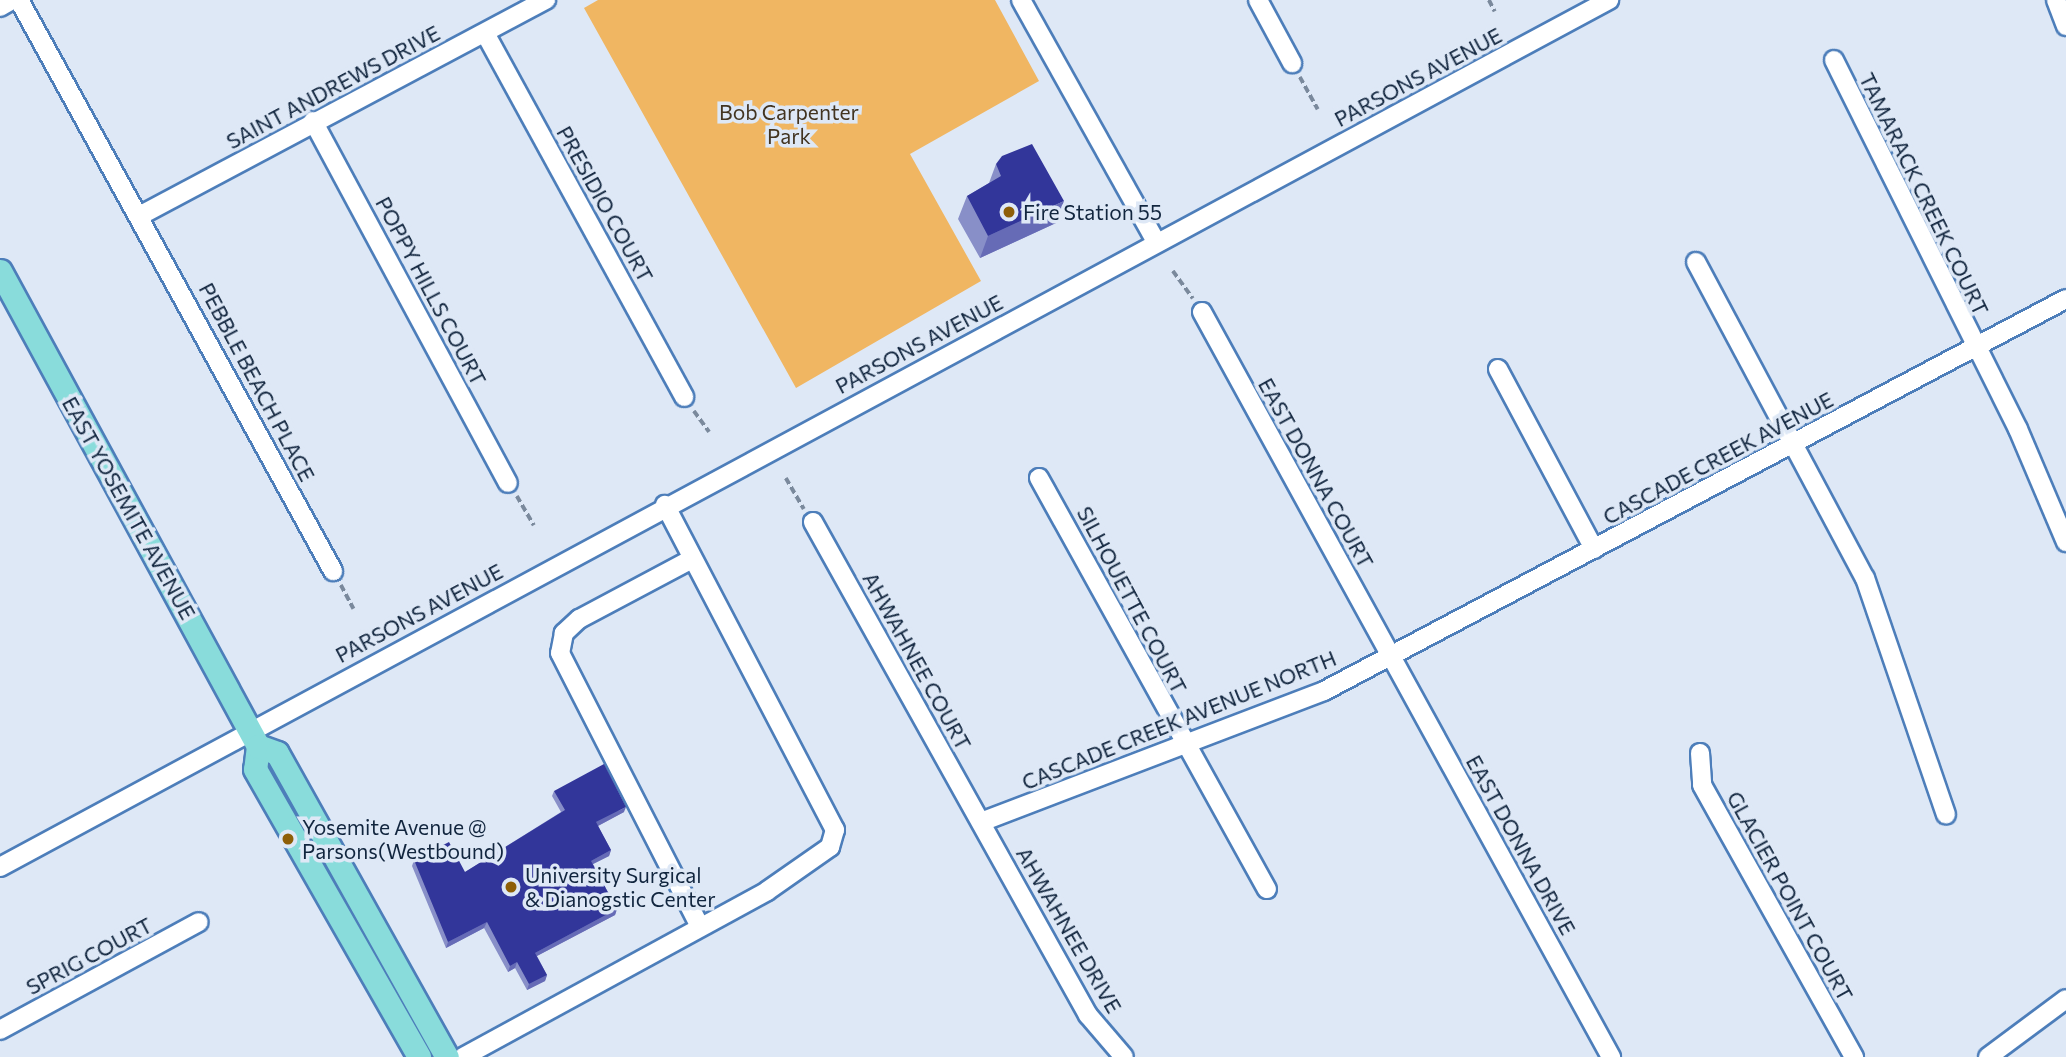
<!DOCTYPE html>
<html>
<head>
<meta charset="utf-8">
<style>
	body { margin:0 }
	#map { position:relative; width:2066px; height:1057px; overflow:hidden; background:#dee8f6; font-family:Commissioner,sans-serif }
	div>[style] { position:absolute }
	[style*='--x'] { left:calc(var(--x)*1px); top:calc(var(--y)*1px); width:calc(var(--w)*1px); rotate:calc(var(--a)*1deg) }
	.green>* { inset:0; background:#f0b662 }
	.path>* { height:3.5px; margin-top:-1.75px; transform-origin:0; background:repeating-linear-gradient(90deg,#7a899c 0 7px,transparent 0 10.5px) }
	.roads { filter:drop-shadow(2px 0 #4d7eba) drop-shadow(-2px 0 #4d7eba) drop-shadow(0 2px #4d7eba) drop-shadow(0 -2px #4d7eba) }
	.minor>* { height:18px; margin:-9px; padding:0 9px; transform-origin:9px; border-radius:9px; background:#fff }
	.major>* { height:23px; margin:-11.5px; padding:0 11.5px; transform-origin:11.5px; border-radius:11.5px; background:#89dcdb }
	.wall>* { inset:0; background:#888fc8 }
	.shaded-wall>* { inset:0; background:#666bb6 }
	.building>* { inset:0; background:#32369a }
	.dots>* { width:19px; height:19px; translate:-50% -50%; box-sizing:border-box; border:4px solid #dee8f6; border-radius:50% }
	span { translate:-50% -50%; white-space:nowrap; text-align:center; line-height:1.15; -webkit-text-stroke:7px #dee8f6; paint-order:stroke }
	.street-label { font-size:21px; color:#11253e }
	.park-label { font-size:21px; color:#423420 }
	.poi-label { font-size:21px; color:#11253e }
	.left { translate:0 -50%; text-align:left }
</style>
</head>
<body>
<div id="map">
	<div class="green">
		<i style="clip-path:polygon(598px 0,995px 0,1039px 81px,910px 154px,981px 281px,796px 388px,584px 8px)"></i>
	</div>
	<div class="path">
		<i style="--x:1489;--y:0;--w:13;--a:63"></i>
		<i style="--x:1300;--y:77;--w:37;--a:61"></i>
		<i style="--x:1173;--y:271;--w:34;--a:54"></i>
		<i style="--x:694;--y:411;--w:26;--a:54"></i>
		<i style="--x:786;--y:478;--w:36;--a:60"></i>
		<i style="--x:517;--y:496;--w:34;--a:60"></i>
		<i style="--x:341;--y:585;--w:27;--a:62"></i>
	</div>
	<div class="roads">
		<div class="minor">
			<i style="--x:19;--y:0;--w:652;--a:61.19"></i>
			<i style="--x:1021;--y:0;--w:278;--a:60.8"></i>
			<i style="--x:1258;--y:0;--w:72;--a:61.6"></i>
			<i style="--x:2056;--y:0;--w:28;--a:69"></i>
			<i style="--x:0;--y:7;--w:14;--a:-30"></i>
			<i style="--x:485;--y:33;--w:415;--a:61.3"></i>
			<i style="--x:1834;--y:60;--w:412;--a:63.5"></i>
			<i style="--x:2018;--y:429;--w:123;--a:67"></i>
			<i style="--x:313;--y:121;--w:411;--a:61.7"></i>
			<i style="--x:141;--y:215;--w:459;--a:-28"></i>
			<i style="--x:1696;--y:262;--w:358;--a:61.9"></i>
			<i style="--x:1865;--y:578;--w:250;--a:71.1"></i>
			<i style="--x:1202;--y:312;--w:850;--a:61.23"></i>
			<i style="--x:1498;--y:369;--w:204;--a:61.9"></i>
			<i style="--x:1039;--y:478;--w:470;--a:61"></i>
			<i style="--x:813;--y:522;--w:565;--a:60.85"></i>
			<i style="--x:1088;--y:1015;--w:55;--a:49.4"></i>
			<i style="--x:692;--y:559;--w:128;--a:152"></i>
			<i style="--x:579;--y:619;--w:21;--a:137"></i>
			<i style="--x:564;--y:633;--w:20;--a:101"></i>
			<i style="--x:560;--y:653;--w:307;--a:62.9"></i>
			<i style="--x:1700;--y:753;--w:32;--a:86"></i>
			<i style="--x:1702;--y:785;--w:312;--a:60.8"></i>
			<i style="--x:981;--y:822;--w:367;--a:-20.9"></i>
			<i style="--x:1324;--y:691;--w:839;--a:-27.85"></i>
			<i style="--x:0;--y:867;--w:1828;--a:-28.32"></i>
			<i style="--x:0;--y:1030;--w:226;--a:-28.5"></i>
			<i style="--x:463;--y:1057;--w:346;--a:-28.6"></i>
			<i style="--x:767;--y:891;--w:77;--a:-34.9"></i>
			<i style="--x:830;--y:847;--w:18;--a:-74"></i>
			<i style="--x:835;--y:830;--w:367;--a:-117.6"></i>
			<i style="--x:1988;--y:1057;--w:97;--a:-36.6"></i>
		</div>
		<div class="major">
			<i style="--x:0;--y:271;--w:541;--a:61.49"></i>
			<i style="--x:258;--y:746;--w:23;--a:97"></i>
			<i style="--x:255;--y:769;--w:331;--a:60.3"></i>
			<i style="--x:258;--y:746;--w:20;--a:20"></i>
			<i style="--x:277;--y:753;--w:348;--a:60.8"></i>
		</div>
	</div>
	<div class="wall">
		<i style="clip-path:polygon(996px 164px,1056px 223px,980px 258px,958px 219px,967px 196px,989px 183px)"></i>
		<i style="clip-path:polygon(554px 791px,624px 812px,598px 826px,611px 850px,609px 856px,593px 864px,617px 909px,615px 915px,537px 956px,547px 975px,545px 981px,527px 990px,515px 968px,508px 972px,484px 928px,446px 948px,412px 866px,414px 860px,465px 872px,561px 812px,552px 796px)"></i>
	</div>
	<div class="shaded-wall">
		<i style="clip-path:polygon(1064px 201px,1056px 223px,980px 258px,988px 236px)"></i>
		<i style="clip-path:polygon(626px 807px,624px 812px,594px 828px,596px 822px)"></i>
		<i style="clip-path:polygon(611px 850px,609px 856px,589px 866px,591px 861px)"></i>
		<i style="clip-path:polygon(617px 909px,615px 915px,533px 958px,535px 953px)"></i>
		<i style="clip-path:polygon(487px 922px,484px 928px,446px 948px,448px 942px)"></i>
		<i style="clip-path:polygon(517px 962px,515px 968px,508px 972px,510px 966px)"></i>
		<i style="clip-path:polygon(547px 975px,545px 981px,527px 990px,529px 984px)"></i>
	</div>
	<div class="building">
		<i style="clip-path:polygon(1032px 144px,1064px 201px,988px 236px,967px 196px,1001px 176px,996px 164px,1002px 156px)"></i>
		<i style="clip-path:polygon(604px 764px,626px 807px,596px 822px,611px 850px,591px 861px,617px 909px,535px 953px,547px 975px,529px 984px,517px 962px,510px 966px,487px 922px,448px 942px,414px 860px,449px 842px,465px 872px,565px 810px,554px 791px)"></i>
	</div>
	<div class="dots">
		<i style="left:1009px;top:212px;background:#8e5f08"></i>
		<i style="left:288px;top:839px;background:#8e5f08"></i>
		<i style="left:511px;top:887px;background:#8e5f08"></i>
	</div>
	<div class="street-label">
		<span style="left:1418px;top:77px;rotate:-28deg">PARSONS AVENUE</span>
		<span style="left:333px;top:87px;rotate:-28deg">SAINT ANDREWS DRIVE</span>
		<span style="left:1924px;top:194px;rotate:64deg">TAMARACK CREEK COURT</span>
		<span style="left:605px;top:204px;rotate:61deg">PRESIDIO COURT</span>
		<span style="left:431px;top:291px;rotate:62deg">POPPY HILLS COURT</span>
		<span style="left:919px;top:344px;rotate:-28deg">PARSONS AVENUE</span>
		<span style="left:257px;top:382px;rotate:62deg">PEBBLE BEACH PLACE</span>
		<span style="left:1718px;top:458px;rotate:-28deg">CASCADE CREEK AVENUE</span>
		<span style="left:1316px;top:473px;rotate:61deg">EAST DONNA COURT</span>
		<span style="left:129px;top:508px;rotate:61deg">EAST YOSEMITE AVENUE</span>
		<span style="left:1132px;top:600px;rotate:62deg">SILHOUETTE COURT</span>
		<span style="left:419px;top:613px;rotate:-28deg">PARSONS AVENUE</span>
		<span style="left:917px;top:661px;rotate:61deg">AHWAHNEE COURT</span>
		<span style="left:1179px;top:720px;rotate:-22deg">CASCADE CREEK AVENUE NORTH</span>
		<span style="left:1521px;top:845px;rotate:61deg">EAST DONNA DRIVE</span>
		<span style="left:1790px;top:896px;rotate:61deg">GLACIER POINT COURT</span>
		<span style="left:1069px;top:930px;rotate:60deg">AHWAHNEE DRIVE</span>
		<span style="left:89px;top:956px;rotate:-28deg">SPRIG COURT</span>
	</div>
	<div class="park-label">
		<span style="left:789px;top:124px">Bob Carpenter<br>Park</span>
	</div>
	<div class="poi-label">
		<span class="left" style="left:1023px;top:212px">Fire Station 55</span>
		<span class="left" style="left:302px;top:839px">Yosemite Avenue @<br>Parsons(Westbound)</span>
		<span class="left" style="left:525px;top:887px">University Surgical<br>&amp; Dianogstic Center</span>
	</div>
</div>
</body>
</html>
